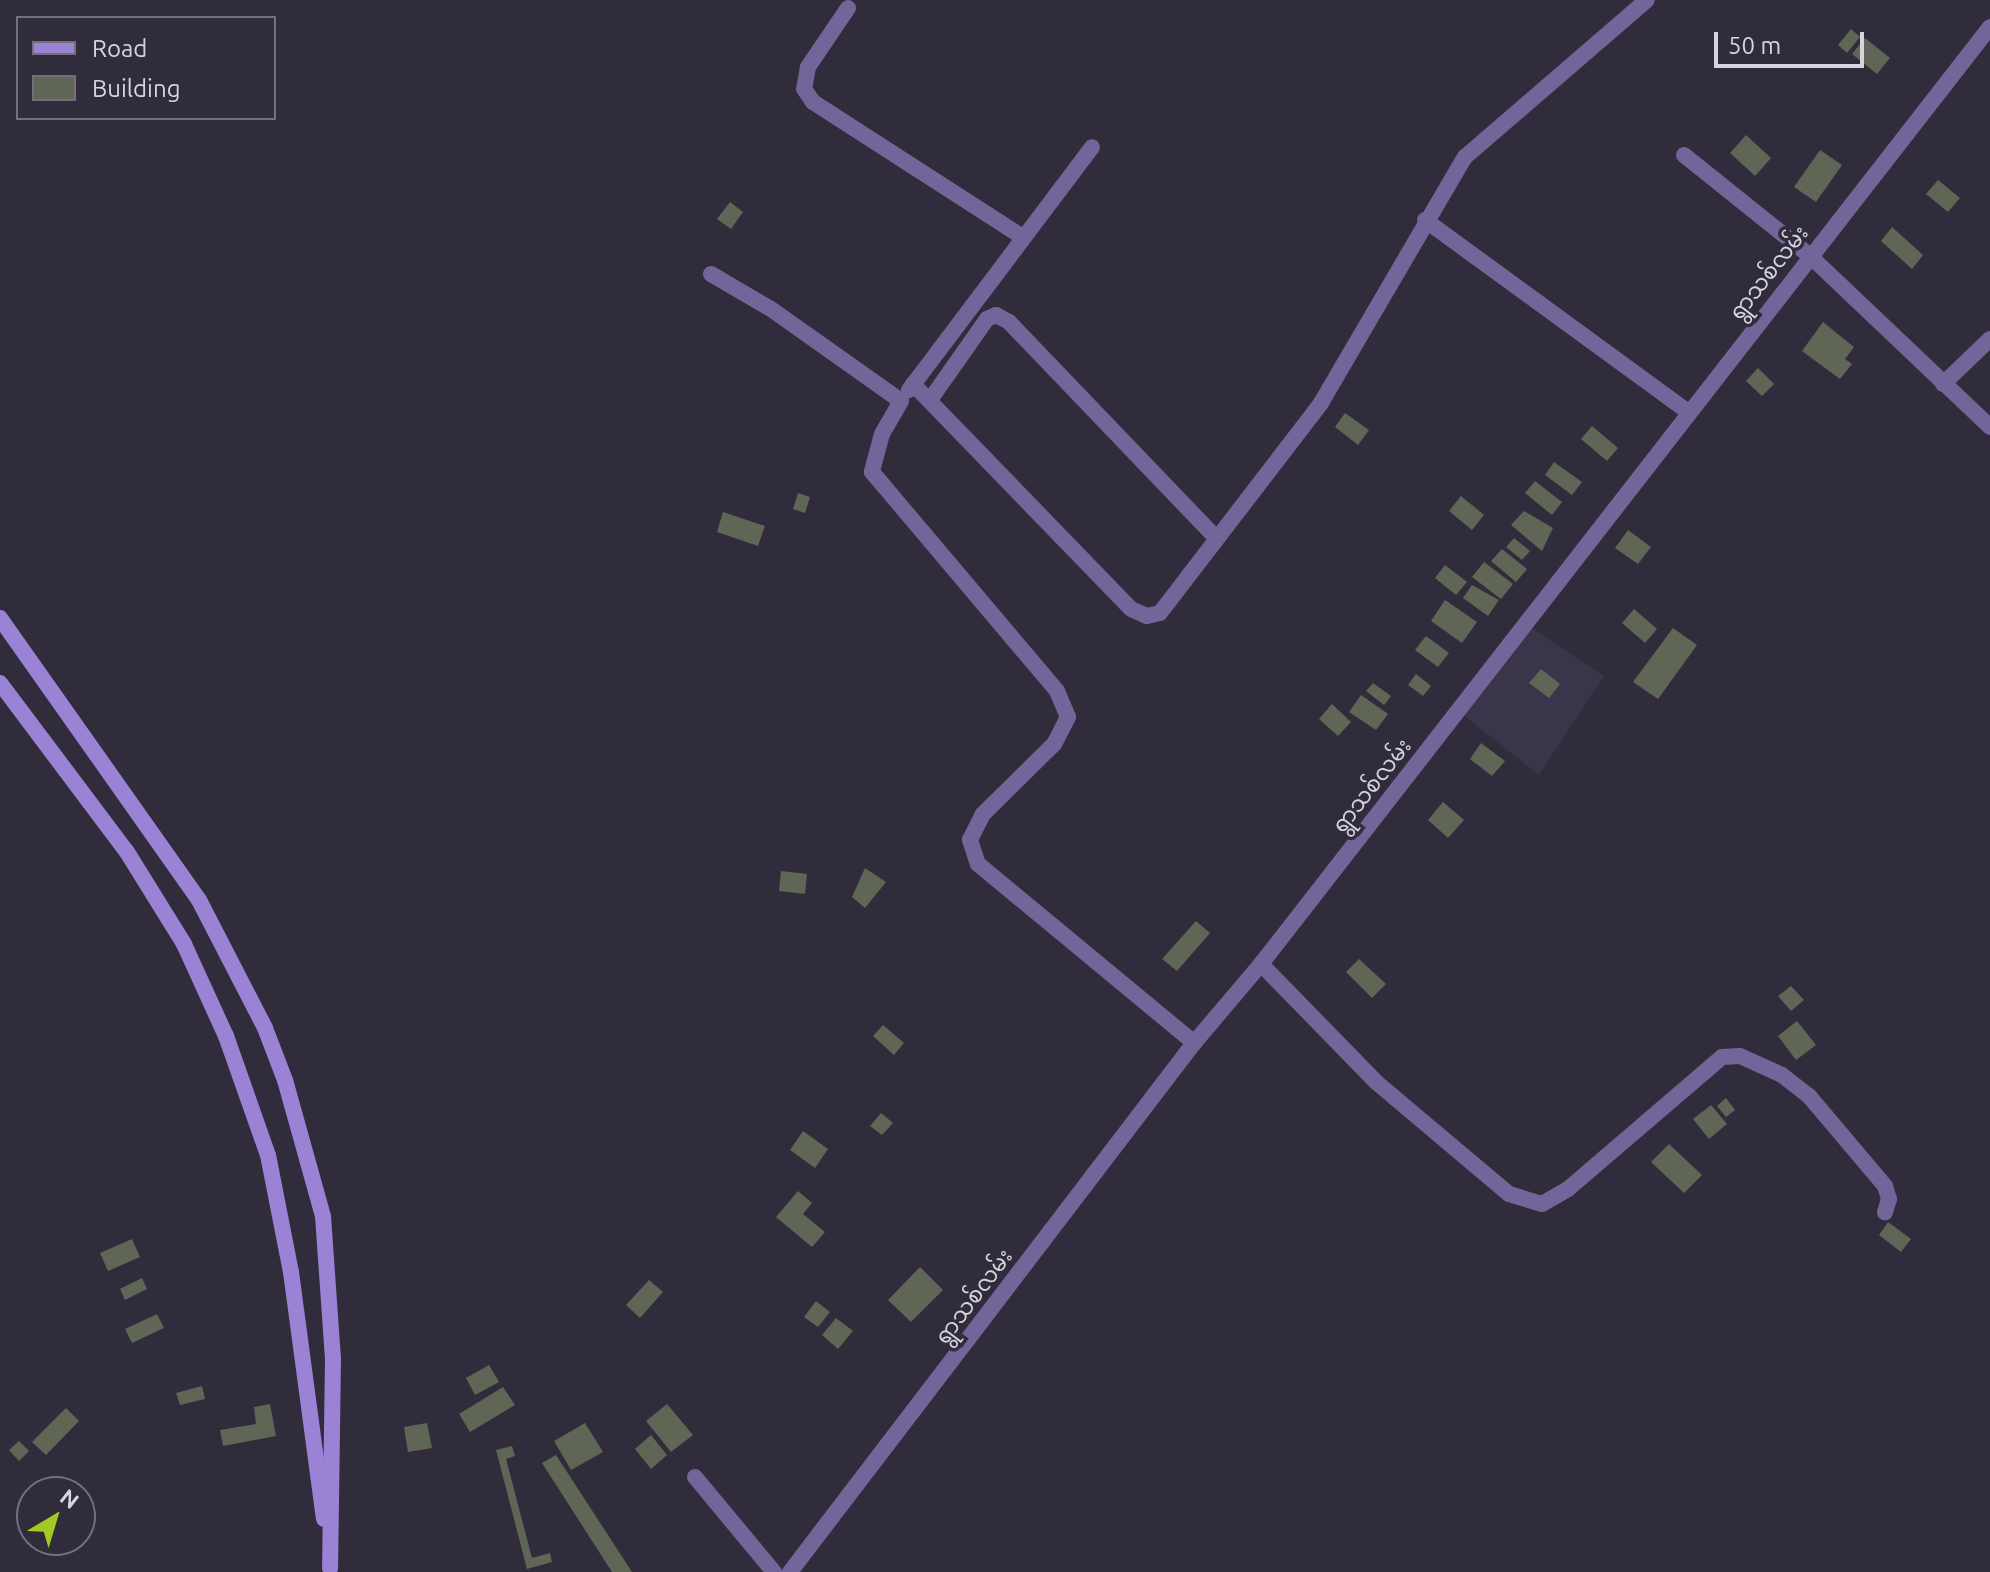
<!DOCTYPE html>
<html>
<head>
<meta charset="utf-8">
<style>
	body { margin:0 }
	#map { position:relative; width:1990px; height:1572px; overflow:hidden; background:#302c3c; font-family:Ubuntu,"Noto Sans Myanmar",sans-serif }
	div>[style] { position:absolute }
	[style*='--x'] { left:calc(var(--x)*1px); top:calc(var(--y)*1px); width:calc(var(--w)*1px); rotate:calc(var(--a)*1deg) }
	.built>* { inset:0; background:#3a354b }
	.building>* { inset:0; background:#606655 }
	.minor>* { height:16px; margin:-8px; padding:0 8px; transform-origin:8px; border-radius:8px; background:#736599 }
	.tertiary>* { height:16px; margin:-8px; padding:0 8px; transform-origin:8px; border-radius:8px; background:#736599 }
	.secondary>* { height:16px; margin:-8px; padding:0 8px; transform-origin:8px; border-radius:8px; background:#9a82d5 }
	span { translate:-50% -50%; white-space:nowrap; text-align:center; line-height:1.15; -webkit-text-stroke:7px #302c3c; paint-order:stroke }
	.street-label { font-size:22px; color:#d7d4df }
	.legend { position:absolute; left:16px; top:16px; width:260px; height:104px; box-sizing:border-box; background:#302c3c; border:2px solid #736f7d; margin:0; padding:10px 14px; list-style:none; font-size:24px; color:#d7d4df }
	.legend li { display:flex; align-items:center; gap:16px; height:40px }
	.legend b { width:40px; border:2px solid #736f7d }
	.north { position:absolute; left:16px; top:1476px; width:80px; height:80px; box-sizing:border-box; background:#302c3c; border:2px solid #736f7d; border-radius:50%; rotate:38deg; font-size:22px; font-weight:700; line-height:32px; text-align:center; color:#d7d4df }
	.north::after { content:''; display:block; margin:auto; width:28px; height:36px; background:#a3c927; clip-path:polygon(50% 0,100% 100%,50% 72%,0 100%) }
	.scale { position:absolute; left:1714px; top:32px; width:150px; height:36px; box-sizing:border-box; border:4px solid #d7d4df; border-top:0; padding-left:10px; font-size:24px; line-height:28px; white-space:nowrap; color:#d7d4df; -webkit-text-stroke:6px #302c3c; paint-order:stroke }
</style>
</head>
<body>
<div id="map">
	<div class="built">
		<i style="clip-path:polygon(1529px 626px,1604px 676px,1539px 775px,1463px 715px)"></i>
	</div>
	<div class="building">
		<i style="clip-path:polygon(1851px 29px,1860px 37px,1847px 53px,1838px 45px)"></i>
		<i style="clip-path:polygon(1865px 38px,1890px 58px,1877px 74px,1852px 54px)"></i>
		<i style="clip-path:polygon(1746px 135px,1771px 158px,1755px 176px,1730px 153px)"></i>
		<i style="clip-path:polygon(1820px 150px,1842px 165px,1816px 202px,1794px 187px)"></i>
		<i style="clip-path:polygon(1938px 180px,1960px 198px,1948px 212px,1926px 194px)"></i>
		<i style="clip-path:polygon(730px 202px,743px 212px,731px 229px,717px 219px)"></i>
		<i style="clip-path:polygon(1892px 227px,1923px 255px,1912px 269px,1881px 241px)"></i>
		<i style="clip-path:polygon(1823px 322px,1854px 347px,1845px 359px,1852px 364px,1840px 379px,1802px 351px)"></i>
		<i style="clip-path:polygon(1758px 368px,1774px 384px,1762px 396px,1746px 381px)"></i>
		<i style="clip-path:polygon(1345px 413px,1369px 430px,1358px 445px,1335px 427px)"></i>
		<i style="clip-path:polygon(1592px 426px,1618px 448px,1607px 461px,1581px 439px)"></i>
		<i style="clip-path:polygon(1554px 462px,1582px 482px,1572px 495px,1545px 475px)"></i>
		<i style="clip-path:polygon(1535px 481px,1562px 502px,1552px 515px,1525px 493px)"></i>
		<i style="clip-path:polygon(798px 493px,810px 497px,805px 513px,793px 509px)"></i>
		<i style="clip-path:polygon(1461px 496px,1484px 515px,1472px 530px,1449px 511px)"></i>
		<i style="clip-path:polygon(1524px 511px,1553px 528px,1542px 551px,1511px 525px)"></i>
		<i style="clip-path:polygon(723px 512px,765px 526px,758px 546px,717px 532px)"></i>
		<i style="clip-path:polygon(1628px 530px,1651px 547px,1638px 564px,1615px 548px)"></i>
		<i style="clip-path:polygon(1514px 538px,1530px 551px,1522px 560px,1506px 547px)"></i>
		<i style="clip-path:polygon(1502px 549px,1527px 569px,1516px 582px,1491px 561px)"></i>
		<i style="clip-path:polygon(1484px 562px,1513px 584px,1501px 599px,1472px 577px)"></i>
		<i style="clip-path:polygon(1445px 565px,1467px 582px,1456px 595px,1435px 578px)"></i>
		<i style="clip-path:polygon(1472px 585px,1499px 600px,1488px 616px,1463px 598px)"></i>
		<i style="clip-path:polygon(1445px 600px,1477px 622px,1462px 643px,1431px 621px)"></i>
		<i style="clip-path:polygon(1634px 609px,1657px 629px,1645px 643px,1622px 623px)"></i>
		<i style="clip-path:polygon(1673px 628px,1697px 645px,1658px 699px,1633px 682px)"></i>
		<i style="clip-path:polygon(1426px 636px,1449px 653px,1438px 667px,1415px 650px)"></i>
		<i style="clip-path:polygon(1541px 669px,1560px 684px,1549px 698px,1529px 683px)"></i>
		<i style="clip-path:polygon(1416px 674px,1431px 686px,1423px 696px,1408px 685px)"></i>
		<i style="clip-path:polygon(1373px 683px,1391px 696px,1384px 705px,1366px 691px)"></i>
		<i style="clip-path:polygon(1361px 695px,1388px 714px,1376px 730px,1349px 712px)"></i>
		<i style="clip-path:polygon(1332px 704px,1351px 722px,1338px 736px,1319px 719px)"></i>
		<i style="clip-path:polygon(1481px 743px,1505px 761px,1492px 776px,1470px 759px)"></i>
		<i style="clip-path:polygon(1443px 802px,1464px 820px,1448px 838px,1428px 820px)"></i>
		<i style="clip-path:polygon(865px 868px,886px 882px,865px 908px,852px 897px)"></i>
		<i style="clip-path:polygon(781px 871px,807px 874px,805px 894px,779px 891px)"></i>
		<i style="clip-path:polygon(1196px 921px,1210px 933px,1177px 971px,1162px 959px)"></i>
		<i style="clip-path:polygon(1359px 959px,1386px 984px,1372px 998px,1346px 972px)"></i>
		<i style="clip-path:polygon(1791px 986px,1804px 1000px,1791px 1011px,1778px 996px)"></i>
		<i style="clip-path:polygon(1797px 1021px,1816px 1045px,1796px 1060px,1778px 1036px)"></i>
		<i style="clip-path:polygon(883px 1025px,904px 1043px,894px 1055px,873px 1036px)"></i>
		<i style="clip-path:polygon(1726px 1098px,1735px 1110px,1726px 1117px,1717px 1106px)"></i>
		<i style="clip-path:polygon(1711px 1105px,1727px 1124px,1709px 1139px,1693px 1119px)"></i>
		<i style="clip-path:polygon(881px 1113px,893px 1123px,882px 1135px,870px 1126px)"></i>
		<i style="clip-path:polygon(803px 1131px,828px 1149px,815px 1168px,790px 1150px)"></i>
		<i style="clip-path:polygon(1669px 1144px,1702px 1175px,1684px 1193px,1651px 1162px)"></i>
		<i style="clip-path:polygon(798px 1191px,812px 1203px,803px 1214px,825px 1232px,812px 1247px,776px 1217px)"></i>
		<i style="clip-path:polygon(1888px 1222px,1911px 1239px,1901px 1252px,1879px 1235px)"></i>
		<i style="clip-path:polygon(132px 1239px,140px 1257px,108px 1271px,100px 1253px)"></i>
		<i style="clip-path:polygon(920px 1267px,943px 1290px,911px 1322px,888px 1300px)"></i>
		<i style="clip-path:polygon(142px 1278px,147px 1289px,125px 1300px,120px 1289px)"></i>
		<i style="clip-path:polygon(649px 1280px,663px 1292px,640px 1318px,626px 1305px)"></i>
		<i style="clip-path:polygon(816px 1301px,830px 1312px,818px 1327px,804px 1317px)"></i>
		<i style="clip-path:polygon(157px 1314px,164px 1328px,132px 1343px,125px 1329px)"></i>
		<i style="clip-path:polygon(836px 1318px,853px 1331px,838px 1349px,822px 1335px)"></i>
		<i style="clip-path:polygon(489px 1365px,499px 1382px,475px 1395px,466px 1378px)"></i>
		<i style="clip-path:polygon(202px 1386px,205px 1399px,180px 1405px,176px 1393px)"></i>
		<i style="clip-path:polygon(503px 1387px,515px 1405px,470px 1432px,459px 1414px)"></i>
		<i style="clip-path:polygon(270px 1404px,276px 1436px,223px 1446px,220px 1430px,256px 1424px,254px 1407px)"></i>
		<i style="clip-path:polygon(667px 1404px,693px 1435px,671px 1452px,646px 1421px)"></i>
		<i style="clip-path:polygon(66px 1408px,79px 1421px,46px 1455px,32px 1442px)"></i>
		<i style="clip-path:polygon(427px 1423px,432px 1448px,408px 1452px,404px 1427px)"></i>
		<i style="clip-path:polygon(585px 1423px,603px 1452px,571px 1470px,554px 1441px)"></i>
		<i style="clip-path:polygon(651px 1435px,667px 1455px,651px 1469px,635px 1449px)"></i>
		<i style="clip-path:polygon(19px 1441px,29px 1451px,19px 1461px,9px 1450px)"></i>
		<i style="clip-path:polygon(512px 1446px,515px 1456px,506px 1459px,532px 1558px,550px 1553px,552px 1562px,527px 1569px,496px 1450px)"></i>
		<i style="clip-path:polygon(556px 1455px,632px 1572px,612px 1572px,542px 1463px)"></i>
	</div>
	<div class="minor">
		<i style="--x:848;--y:8;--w:71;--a:124.1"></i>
		<i style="--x:808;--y:67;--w:22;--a:100"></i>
		<i style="--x:804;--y:89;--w:16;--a:55"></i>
		<i style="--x:813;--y:102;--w:247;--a:32.8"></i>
		<i style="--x:1684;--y:155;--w:160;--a:38.7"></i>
		<i style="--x:1809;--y:255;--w:250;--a:43.5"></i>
		<i style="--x:1425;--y:220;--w:324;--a:36.1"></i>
		<i style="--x:711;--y:274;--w:69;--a:30.3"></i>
		<i style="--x:771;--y:309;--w:159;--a:35.3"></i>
		<i style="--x:901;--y:401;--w:38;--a:120"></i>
		<i style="--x:882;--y:434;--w:39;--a:105"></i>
		<i style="--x:872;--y:472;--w:287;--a:49.8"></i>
		<i style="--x:1057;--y:691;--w:28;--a:67"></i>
		<i style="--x:1068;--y:717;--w:30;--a:117"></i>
		<i style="--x:1054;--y:744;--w:100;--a:135.4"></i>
		<i style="--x:983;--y:814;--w:29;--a:117"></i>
		<i style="--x:970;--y:840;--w:25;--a:72"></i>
		<i style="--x:978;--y:864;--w:281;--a:39.6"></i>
		<i style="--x:913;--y:384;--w:313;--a:45.9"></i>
		<i style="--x:1131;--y:609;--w:17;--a:24"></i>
		<i style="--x:1147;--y:616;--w:13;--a:-13"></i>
		<i style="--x:1160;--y:613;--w:265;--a:-52.5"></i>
		<i style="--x:1321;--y:403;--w:285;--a:-59.7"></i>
		<i style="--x:1465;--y:157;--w:240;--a:-40.8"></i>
		<i style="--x:1943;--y:384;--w:65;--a:-43.8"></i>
		<i style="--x:909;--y:390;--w:304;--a:-53"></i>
		<i style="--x:930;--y:400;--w:99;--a:-54.9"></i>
		<i style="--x:987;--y:319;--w:10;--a:-24"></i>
		<i style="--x:996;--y:315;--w:15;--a:28"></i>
		<i style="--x:1009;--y:322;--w:299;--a:46.2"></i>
		<i style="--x:1261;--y:964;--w:165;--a:45.7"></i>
		<i style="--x:1376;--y:1082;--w:174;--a:40.1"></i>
		<i style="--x:1509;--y:1194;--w:34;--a:17"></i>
		<i style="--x:1542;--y:1204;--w:30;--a:-30"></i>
		<i style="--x:1568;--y:1189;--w:203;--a:-40.6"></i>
		<i style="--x:1722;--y:1057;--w:18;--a:-3"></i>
		<i style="--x:1740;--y:1056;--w:46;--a:24.3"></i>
		<i style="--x:1782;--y:1075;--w:34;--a:38"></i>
		<i style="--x:1809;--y:1096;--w:118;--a:49.8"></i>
		<i style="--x:1885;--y:1186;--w:14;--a:73"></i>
		<i style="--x:1889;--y:1199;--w:14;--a:107"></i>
		<i style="--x:695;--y:1477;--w:124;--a:50.3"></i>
	</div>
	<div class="tertiary">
		<i style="--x:790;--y:1572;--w:666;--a:-52.63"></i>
		<i style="--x:1194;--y:1043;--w:104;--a:-49.7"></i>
		<i style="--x:1261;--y:964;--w:1187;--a:-52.12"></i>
	</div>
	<div class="secondary">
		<i style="--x:0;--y:618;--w:345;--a:54.8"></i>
		<i style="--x:199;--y:900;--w:144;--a:62.7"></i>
		<i style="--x:265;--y:1028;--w:56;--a:69"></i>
		<i style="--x:285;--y:1080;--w:141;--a:74.4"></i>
		<i style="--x:323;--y:1216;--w:142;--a:86"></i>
		<i style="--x:333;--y:1358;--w:210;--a:90.8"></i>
		<i style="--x:0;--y:683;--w:211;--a:53.1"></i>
		<i style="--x:127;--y:852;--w:108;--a:58.2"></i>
		<i style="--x:184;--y:944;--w:101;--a:65.5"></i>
		<i style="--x:226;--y:1036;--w:126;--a:70.6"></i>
		<i style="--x:268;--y:1155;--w:119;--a:78.9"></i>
		<i style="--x:291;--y:1272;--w:249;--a:82.4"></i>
	</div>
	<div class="street-label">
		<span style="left:1768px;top:272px;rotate:-52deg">ရွာသစ်လမ်း</span>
		<span style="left:1371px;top:785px;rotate:-52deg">ရွာသစ်လမ်း</span>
		<span style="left:973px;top:1296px;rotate:-53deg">ရွာသစ်လမ်း</span>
	</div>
	<ul class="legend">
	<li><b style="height:10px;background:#9a82d5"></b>Road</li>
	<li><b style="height:22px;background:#606655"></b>Building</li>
	</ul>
	<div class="north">N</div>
	<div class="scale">50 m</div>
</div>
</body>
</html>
